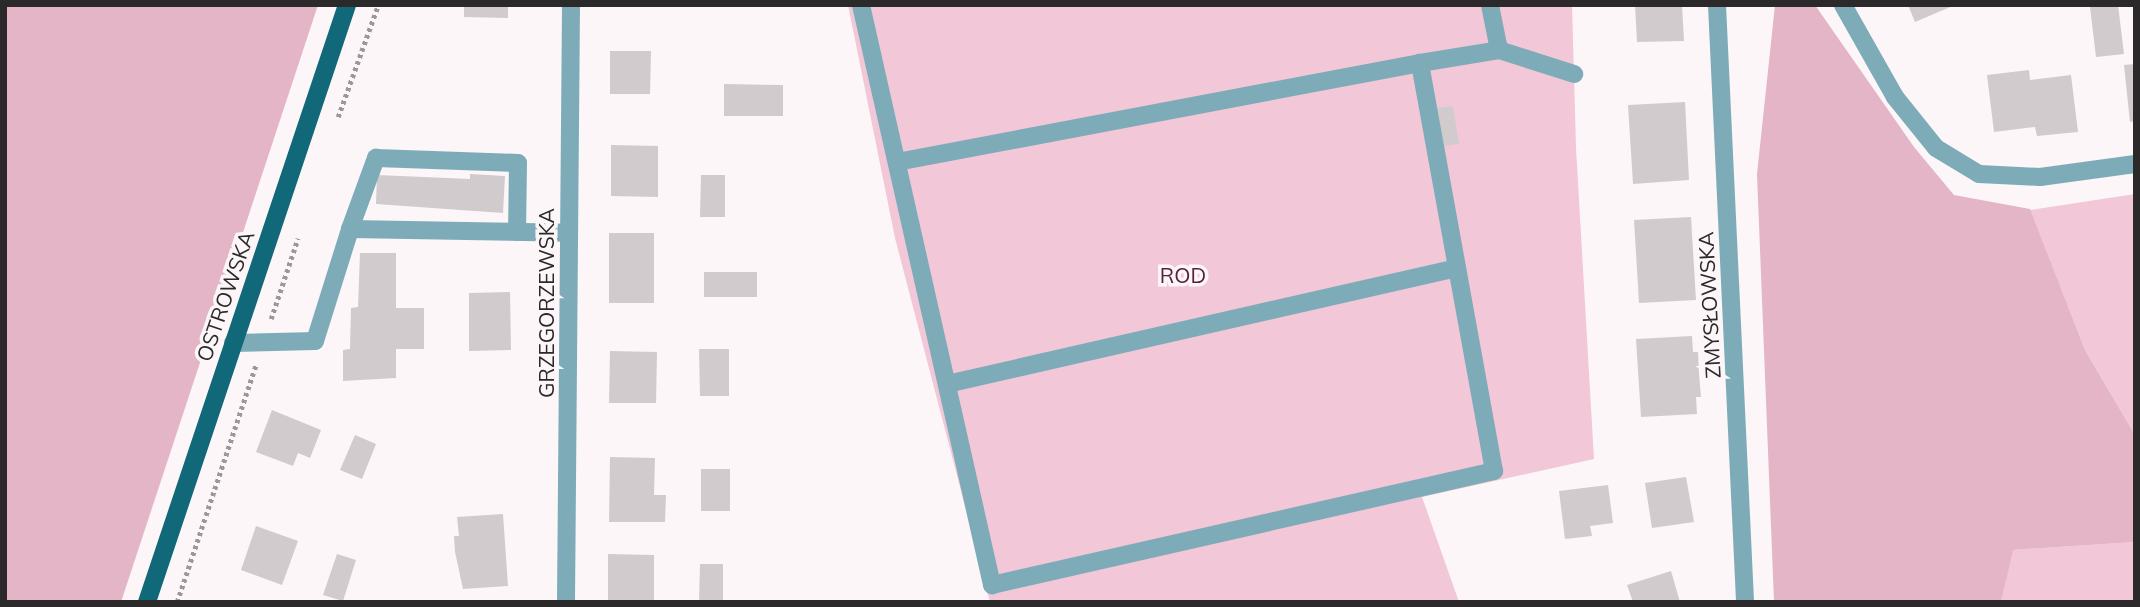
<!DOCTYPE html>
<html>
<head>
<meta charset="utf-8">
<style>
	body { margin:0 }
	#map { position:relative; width:2140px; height:607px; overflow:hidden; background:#fcf6f8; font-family:Mulish,sans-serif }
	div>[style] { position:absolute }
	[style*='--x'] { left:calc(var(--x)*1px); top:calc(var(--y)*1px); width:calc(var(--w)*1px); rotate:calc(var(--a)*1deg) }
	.green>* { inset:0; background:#f2c7d8 }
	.forest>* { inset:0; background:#e3b5c7 }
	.building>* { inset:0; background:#d1cbcd }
	.path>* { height:4.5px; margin-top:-2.25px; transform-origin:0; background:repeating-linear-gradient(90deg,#9c989a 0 3.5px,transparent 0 7px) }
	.minor>* { height:18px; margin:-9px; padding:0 9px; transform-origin:9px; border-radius:9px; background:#7dacb8 }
	.major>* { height:18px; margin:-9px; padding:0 9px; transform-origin:9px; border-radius:9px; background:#106879 }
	span { translate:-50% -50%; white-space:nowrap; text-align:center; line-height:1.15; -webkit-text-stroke:7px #fcf6f8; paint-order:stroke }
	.park-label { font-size:21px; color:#561f3a }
	.street-label { font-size:21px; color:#2b292a }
	.frame { position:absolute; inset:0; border:7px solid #2b292a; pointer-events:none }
</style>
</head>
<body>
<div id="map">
	<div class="green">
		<i style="clip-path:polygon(848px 5px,1572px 5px,1576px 148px,1594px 459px,1422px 497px,1459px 602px,990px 602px,895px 238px)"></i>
		<i style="clip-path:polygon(2135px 194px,2135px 435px,2085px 350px,2030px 210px)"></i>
		<i style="clip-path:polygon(2135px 542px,2135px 602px,2001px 602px,2012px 550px)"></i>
	</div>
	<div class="forest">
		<i style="clip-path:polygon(5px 5px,318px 5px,121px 602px,5px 602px)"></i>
		<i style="clip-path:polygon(1775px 5px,1815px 5px,1914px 147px,1954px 195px,2030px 209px,2085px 350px,2135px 435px,2135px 542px,2013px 550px,2001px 602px,1774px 602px,1757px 174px)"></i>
	</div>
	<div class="building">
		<i style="clip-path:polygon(464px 5px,508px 5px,508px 18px,464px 17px)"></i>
		<i style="clip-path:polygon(1635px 5px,1682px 5px,1684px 41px,1637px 42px)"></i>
		<i style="clip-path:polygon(1908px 5px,1955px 5px,1915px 22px)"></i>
		<i style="clip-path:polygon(2095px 5px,2118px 5px,2124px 54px,2096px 57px,2090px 7px)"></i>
		<i style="clip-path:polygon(610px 51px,651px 51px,650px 94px,610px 94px)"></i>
		<i style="clip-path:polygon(2135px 64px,2135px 121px,2130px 122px,2124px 65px)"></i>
		<i style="clip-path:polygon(2029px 70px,2030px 80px,2071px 75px,2078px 132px,2037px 136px,2035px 127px,1994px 132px,1987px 75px)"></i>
		<i style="clip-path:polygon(724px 84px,783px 85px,783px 116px,724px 116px)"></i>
		<i style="clip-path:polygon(1685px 102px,1689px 180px,1633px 184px,1628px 105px)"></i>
		<i style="clip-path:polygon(1453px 106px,1459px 144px,1443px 146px,1437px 108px)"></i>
		<i style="clip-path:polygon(611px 145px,658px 146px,658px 197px,611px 196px)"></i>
		<i style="clip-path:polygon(470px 174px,505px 176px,503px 213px,376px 204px,377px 175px,470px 179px)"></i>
		<i style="clip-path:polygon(701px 175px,725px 175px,725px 217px,700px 217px)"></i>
		<i style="clip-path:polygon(1691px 217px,1696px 300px,1639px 303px,1634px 220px)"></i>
		<i style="clip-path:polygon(609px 233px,654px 233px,654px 303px,609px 303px)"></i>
		<i style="clip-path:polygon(360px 253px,396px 253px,396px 308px,424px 308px,424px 349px,396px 349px,396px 378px,343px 381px,343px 350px,350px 349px,351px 308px,358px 307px)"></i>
		<i style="clip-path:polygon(704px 272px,757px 272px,757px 297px,704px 297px)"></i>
		<i style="clip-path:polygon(510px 292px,511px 350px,469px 351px,469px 293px)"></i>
		<i style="clip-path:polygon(1692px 336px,1693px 352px,1698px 352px,1699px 374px,1701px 397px,1696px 397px,1697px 414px,1641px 417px,1636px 339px)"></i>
		<i style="clip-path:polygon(699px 349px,729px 349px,729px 396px,700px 396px)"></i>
		<i style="clip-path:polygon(610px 351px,657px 352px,656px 403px,609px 403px)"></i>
		<i style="clip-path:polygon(272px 410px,321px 430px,310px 458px,298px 453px,293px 466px,256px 452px)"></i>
		<i style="clip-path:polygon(355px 435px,376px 444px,362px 479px,340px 470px)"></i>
		<i style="clip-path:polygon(610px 457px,655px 458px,654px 495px,666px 495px,665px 522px,609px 522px)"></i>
		<i style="clip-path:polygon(701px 469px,730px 469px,730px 511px,701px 511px)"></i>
		<i style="clip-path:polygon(1686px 477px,1694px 522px,1652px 528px,1645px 483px)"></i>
		<i style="clip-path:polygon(1608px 485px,1613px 523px,1590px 526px,1592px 536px,1565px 539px,1559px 491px)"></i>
		<i style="clip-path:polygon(503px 514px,508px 586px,463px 589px,455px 552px,454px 536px,459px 536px,457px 517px)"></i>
		<i style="clip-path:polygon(256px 526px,298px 541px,282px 585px,241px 570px)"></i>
		<i style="clip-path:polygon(337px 554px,356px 560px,343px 601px,323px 595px)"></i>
		<i style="clip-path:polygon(608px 554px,654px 555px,654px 602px,608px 602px)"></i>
		<i style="clip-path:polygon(700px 564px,723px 564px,723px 602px,699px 602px)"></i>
		<i style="clip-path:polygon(1671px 571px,1680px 602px,1633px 602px,1627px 585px)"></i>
	</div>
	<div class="path">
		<i style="--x:338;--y:117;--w:119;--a:-70.3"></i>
		<i style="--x:271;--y:319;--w:85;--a:-71.6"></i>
		<i style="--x:177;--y:602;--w:251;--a:-71.6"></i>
	</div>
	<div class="minor">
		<i style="--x:861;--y:5;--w:595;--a:77.27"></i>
		<i style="--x:992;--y:585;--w:515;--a:-12.79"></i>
		<i style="--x:1494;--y:471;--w:415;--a:-100.3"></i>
		<i style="--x:1420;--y:63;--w:80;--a:-9.3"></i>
		<i style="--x:1499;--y:50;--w:79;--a:17.7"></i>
		<i style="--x:1490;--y:5;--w:46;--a:78.7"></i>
		<i style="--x:1717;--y:5;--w:598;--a:87.31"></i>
		<i style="--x:1843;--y:5;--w:106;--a:60.5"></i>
		<i style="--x:1895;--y:97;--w:65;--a:51.2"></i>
		<i style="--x:1936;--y:148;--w:50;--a:31.2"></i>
		<i style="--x:1979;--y:174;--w:61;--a:2.8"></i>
		<i style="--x:2040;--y:177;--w:96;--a:-7.8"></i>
		<i style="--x:897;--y:162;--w:532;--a:-10.72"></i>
		<i style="--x:350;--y:229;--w:76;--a:-69.9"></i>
		<i style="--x:376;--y:158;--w:142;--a:2"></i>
		<i style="--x:518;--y:163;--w:69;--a:90.8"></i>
		<i style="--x:233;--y:343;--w:82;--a:-1.4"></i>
		<i style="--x:315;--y:341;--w:117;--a:-72.6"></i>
		<i style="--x:350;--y:229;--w:219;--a:1"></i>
		<i style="--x:947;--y:384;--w:523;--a:-12.81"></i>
		<i style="--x:566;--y:602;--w:597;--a:-89.52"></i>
	</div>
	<div class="major">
		<i style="--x:147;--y:602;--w:630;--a:-71.48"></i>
	</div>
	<div class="park-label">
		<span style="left:1183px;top:275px">ROD</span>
	</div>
	<div class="street-label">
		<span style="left:225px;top:296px;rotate:-71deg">OSTROWSKA</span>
		<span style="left:546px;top:303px;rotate:-90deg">GRZEGORZEWSKA</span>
		<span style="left:1709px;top:305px;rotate:-93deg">ZMYSŁOWSKA</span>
	</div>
	<div class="frame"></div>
</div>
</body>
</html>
